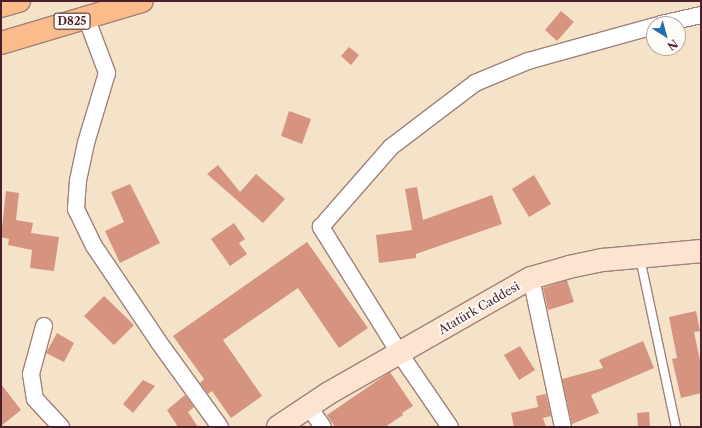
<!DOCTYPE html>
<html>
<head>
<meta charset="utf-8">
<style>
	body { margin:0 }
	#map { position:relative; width:702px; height:428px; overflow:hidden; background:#f4e3c9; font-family:"Libre Caslon Text",serif }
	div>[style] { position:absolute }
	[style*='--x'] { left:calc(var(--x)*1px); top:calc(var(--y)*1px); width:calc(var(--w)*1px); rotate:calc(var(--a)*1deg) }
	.building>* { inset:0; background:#d59380 }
	.roads { filter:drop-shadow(1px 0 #9f817a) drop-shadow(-1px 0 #9f817a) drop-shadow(0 1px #9f817a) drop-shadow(0 -1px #9f817a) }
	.service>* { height:8px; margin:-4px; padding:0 4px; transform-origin:4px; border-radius:4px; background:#fff }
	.minor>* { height:16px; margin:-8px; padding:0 8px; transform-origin:8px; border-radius:8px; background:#fff }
	.secondary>* { height:22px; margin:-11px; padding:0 11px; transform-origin:11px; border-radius:11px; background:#fde4d1 }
	.trunk>* { height:22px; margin:-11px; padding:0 11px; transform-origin:11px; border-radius:11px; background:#fabc8b }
	span { translate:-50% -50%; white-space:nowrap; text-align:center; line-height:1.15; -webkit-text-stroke:3.5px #fdfcf7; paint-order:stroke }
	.shield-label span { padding:1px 3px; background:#fdfcf7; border:1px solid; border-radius:3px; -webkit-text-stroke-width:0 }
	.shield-label { font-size:11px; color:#4a1f2b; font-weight:700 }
	.street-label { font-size:12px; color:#4a1f2b }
	.frame { position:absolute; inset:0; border:2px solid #4a1f2b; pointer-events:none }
	.north { position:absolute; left:646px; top:16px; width:40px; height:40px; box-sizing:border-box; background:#fdfcf7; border:1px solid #b5a4a5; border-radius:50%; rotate:143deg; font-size:11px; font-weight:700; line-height:16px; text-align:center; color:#4a1f2b }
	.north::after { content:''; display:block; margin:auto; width:14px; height:18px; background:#1f6fb2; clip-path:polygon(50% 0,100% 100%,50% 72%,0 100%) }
</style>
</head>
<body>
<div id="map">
	<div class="building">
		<i style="clip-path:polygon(561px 11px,574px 22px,557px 41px,545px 30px)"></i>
		<i style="clip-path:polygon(349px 47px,359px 55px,351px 65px,341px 56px)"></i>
		<i style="clip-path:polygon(289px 111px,311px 119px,302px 144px,281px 136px)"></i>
		<i style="clip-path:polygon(218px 165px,240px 192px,256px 174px,285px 199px,263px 223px,207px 174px)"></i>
		<i style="clip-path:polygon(534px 175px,551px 204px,529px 217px,512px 189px)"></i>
		<i style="clip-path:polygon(130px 184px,160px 243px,120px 263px,105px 231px,124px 222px,111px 192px)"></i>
		<i style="clip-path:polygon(417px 187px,423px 220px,492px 195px,502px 224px,416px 254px,416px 258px,379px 263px,376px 235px,412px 230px,405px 189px)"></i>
		<i style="clip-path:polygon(6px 191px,19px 193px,16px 220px,33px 223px,31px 233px,59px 237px,54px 271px,30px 268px,32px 250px,8px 245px,9px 239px,1px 237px)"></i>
		<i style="clip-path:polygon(234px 223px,245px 239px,239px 243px,247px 254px,230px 266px,211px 239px)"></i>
		<i style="clip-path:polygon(307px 242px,368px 328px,339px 348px,298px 288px,223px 340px,262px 396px,231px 418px,212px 391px,208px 394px,200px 383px,204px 379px,173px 336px)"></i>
		<i style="clip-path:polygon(567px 280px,574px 302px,548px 310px,543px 288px)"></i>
		<i style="clip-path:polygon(104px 296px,134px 325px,114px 345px,84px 316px)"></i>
		<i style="clip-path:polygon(696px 311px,700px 331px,694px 332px,701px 365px,701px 393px,681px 398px,672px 359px,677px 358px,669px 317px)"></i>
		<i style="clip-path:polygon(57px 333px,74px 343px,64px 362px,46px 353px)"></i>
		<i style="clip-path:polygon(643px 341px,654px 368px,591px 395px,599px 413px,572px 424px,562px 379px,603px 368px,599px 360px)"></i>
		<i style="clip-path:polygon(520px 346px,535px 370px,519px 380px,504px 355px)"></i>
		<i style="clip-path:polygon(390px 372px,413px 406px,402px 413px,403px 415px,385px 427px,335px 427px,327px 415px)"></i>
		<i style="clip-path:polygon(143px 380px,155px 386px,133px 413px,123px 404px)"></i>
		<i style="clip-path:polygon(1px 384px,21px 410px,1px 426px)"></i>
		<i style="clip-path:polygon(546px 394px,551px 416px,543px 418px,546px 427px,514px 427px,511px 413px,538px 407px,536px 396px)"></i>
		<i style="clip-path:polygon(185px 395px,194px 407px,188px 412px,198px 427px,178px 427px,167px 410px)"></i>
		<i style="clip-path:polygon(649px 412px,650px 427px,638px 427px,637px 413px)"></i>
	</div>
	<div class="roads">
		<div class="service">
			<i style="--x:640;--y:258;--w:173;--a:78"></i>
		</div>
		<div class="minor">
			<i style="--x:86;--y:17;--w:60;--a:69.4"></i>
			<i style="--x:107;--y:73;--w:73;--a:106.7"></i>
			<i style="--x:86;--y:143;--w:38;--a:102"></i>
			<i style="--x:78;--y:180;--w:29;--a:94"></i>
			<i style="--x:76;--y:209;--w:41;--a:64.1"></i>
			<i style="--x:94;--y:246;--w:115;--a:56"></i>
			<i style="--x:158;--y:341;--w:106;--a:54.2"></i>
			<i style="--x:661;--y:24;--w:41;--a:-12.7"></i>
			<i style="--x:531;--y:278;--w:152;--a:77.9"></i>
			<i style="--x:44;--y:326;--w:50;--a:105.2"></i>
			<i style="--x:31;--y:374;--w:25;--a:81"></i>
			<i style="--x:35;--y:399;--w:38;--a:47"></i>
			<i style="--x:309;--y:407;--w:24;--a:55"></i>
			<i style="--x:450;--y:427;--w:88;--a:-124.4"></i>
			<i style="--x:400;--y:354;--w:150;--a:-121.9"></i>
			<i style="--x:321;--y:227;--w:106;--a:-48.8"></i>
			<i style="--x:391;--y:147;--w:106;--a:-37.3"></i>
			<i style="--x:475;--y:83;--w:57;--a:-22.5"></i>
			<i style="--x:528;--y:61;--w:131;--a:-15.5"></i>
		</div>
		<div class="secondary">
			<i style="--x:278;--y:427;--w:61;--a:-33.7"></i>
			<i style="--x:329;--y:393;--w:232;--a:-29.7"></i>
			<i style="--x:531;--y:278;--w:40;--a:-16"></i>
			<i style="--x:569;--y:267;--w:35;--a:-12"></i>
			<i style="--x:603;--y:260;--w:98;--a:-5.2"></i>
		</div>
		<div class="trunk">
			<i style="--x:1;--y:6;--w:19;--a:-16"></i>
			<i style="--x:1;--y:43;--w:147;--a:-16.6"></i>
		</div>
	</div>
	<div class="shield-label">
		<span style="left:72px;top:21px">D825</span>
	</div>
	<div class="street-label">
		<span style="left:479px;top:308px;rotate:-30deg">Atatürk Caddesi</span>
	</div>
	<div class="frame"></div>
	<div class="north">N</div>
</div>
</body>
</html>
